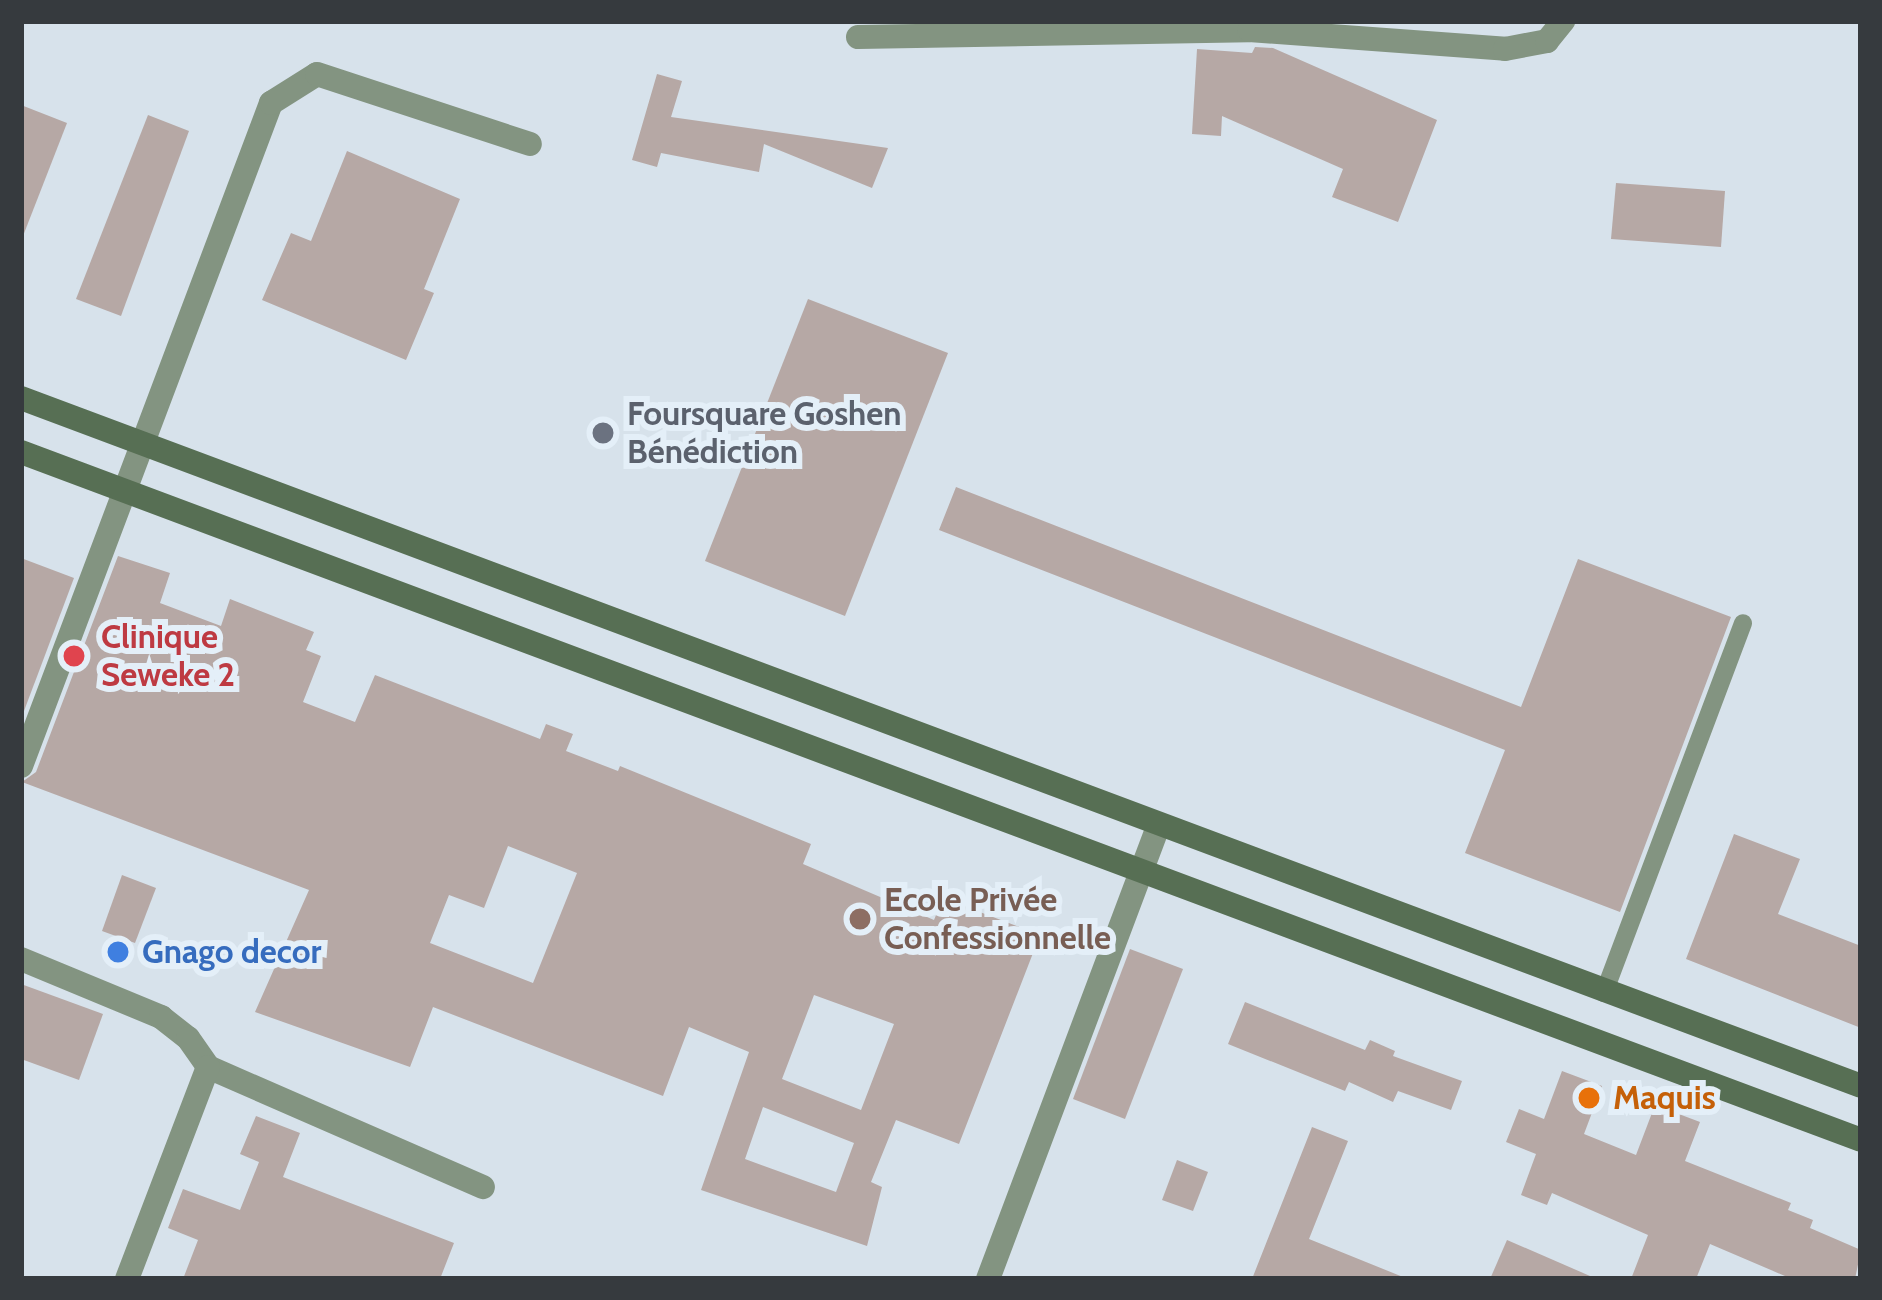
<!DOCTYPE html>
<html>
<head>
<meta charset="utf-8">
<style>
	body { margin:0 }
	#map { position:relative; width:1882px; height:1300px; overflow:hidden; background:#d7e2eb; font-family:Cabin,sans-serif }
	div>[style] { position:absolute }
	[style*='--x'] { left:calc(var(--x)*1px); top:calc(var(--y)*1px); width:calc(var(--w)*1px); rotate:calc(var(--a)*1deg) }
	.building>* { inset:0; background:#b6a8a5 }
	.lane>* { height:18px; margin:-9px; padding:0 9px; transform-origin:9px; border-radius:9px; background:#839481 }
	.street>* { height:24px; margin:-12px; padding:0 12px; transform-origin:12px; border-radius:12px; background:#839481 }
	.secondary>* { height:24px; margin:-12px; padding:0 12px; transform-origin:12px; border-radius:12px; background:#576f54 }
	.dots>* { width:33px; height:33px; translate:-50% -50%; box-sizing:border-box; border:6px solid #e4eff8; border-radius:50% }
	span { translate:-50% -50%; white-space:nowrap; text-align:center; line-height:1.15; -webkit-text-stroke:12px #e4eff8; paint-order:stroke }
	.worship-label { font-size:33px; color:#5b616d; font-weight:700 }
	.left { translate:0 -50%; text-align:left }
	.health-label { font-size:33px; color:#be3a42; font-weight:700 }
	.education-label { font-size:33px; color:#785e54; font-weight:700 }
	.shop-label { font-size:33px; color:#366cbe; font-weight:700 }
	.food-label { font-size:33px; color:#c56008; font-weight:700 }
	.frame { position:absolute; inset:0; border:24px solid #363a3e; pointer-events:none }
</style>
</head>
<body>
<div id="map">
	<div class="building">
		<i style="clip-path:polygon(1255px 47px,1273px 48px,1437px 120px,1398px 222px,1332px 197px,1343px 169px,1222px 116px,1221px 136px,1192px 134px,1197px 49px,1252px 53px)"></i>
		<i style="clip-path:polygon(657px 74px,682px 81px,671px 117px,888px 148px,872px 188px,764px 144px,759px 172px,661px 153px,657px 167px,632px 160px)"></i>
		<i style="clip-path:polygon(21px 105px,67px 123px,23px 236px,21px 236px)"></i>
		<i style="clip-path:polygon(148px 115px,189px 131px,121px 316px,76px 299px)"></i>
		<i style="clip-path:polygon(347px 151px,460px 199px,424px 289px,434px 293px,406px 360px,262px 300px,291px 233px,311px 241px)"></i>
		<i style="clip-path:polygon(1616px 183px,1725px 191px,1721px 247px,1611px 239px)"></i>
		<i style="clip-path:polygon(808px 299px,948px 353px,845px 616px,705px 561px)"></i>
		<i style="clip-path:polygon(956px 487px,1521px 707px,1578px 559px,1731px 617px,1620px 912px,1465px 853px,1505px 750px,939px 530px)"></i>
		<i style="clip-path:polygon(evenodd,118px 556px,170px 573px,160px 603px,221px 626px,230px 599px,314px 632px,306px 650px,321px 656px,303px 702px,355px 722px,375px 675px,540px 739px,546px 724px,573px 734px,566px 751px,618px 771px,620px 766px,811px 844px,803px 864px,934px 920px,943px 898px,1040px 935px,959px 1144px,896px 1120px,871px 1182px,882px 1187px,867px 1246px,701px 1190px,749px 1052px,689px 1027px,663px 1096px,433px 1007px,410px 1067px,255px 1012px,309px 890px,22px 782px,36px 772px,118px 556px,508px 846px,577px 873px,533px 983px,430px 943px,449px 895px,484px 908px,508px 846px,118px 556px,814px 995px,894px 1024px,861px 1110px,782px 1079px,814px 995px,118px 556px,763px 1107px,854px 1143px,836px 1192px,745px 1159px,763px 1107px)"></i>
		<i style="clip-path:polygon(21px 558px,74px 578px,21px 719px)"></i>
		<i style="clip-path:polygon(1734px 834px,1800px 859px,1778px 914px,1861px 946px,1861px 1028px,1686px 959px)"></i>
		<i style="clip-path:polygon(122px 875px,156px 888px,135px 943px,102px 931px)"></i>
		<i style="clip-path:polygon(1130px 949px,1183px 969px,1125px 1119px,1073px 1099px)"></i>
		<i style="clip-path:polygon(21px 984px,103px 1014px,79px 1080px,21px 1059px)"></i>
		<i style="clip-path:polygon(1245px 1002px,1365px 1050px,1370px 1040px,1395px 1051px,1393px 1056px,1462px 1081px,1451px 1110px,1398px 1091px,1393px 1102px,1349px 1082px,1345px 1091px,1228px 1044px)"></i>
		<i style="clip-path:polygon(1562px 1071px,1602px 1086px,1584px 1134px,1636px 1155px,1655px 1105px,1700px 1122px,1685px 1161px,1791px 1203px,1788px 1210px,1813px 1220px,1810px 1228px,1861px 1250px,1855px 1279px,1792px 1279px,1710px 1244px,1696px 1279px,1631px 1279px,1648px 1235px,1552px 1193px,1547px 1205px,1521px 1195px,1536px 1154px,1506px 1142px,1519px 1109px,1544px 1119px)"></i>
		<i style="clip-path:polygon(256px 1116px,300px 1133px,283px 1177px,454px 1243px,440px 1279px,183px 1279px,198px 1240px,168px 1228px,183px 1189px,240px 1210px,259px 1162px,240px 1154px)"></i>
		<i style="clip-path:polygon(1312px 1127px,1348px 1141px,1309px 1239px,1408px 1279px,1252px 1279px)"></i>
		<i style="clip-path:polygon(1177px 1160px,1208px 1172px,1193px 1211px,1162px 1200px)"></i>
		<i style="clip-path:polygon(1507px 1240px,1597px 1279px,1490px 1279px)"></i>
	</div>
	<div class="lane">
		<i style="--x:1604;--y:993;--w:395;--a:-69.4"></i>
	</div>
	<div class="street">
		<i style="--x:858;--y:37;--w:391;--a:-1"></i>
		<i style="--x:1249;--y:30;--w:257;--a:4.2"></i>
		<i style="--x:1505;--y:49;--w:43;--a:-10.8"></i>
		<i style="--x:1547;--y:41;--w:26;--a:-51"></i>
		<i style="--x:21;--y:766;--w:709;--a:-69.34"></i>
		<i style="--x:271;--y:103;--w:54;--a:-32.2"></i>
		<i style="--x:317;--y:74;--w:224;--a:18.2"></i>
		<i style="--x:21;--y:959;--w:152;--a:22.5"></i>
		<i style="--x:161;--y:1017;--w:34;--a:38"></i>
		<i style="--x:188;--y:1038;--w:35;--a:55"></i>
		<i style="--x:208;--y:1067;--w:300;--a:23.6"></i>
		<i style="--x:127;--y:1279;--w:227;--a:-69.1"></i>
		<i style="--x:988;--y:1279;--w:484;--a:-69.4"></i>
	</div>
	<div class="secondary">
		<i style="--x:21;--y:398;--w:1964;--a:20.5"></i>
		<i style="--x:21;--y:452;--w:1964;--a:20.5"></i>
	</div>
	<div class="dots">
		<i style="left:603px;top:433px;background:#6b7280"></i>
		<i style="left:74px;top:656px;background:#e0444e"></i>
		<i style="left:860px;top:919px;background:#8d6e63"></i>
		<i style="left:118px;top:952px;background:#3f7fe0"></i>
		<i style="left:1589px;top:1098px;background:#e8710a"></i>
	</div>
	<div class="worship-label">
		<span class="left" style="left:627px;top:433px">Foursquare Goshen<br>Bénédiction</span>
	</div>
	<div class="health-label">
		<span class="left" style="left:101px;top:656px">Clinique<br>Seweke 2</span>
	</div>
	<div class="education-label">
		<span class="left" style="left:884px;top:919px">Ecole Privée<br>Confessionnelle</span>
	</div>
	<div class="shop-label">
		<span class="left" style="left:142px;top:952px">Gnago decor</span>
	</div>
	<div class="food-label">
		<span class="left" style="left:1613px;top:1098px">Maquis</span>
	</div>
	<div class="frame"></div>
</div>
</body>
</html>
